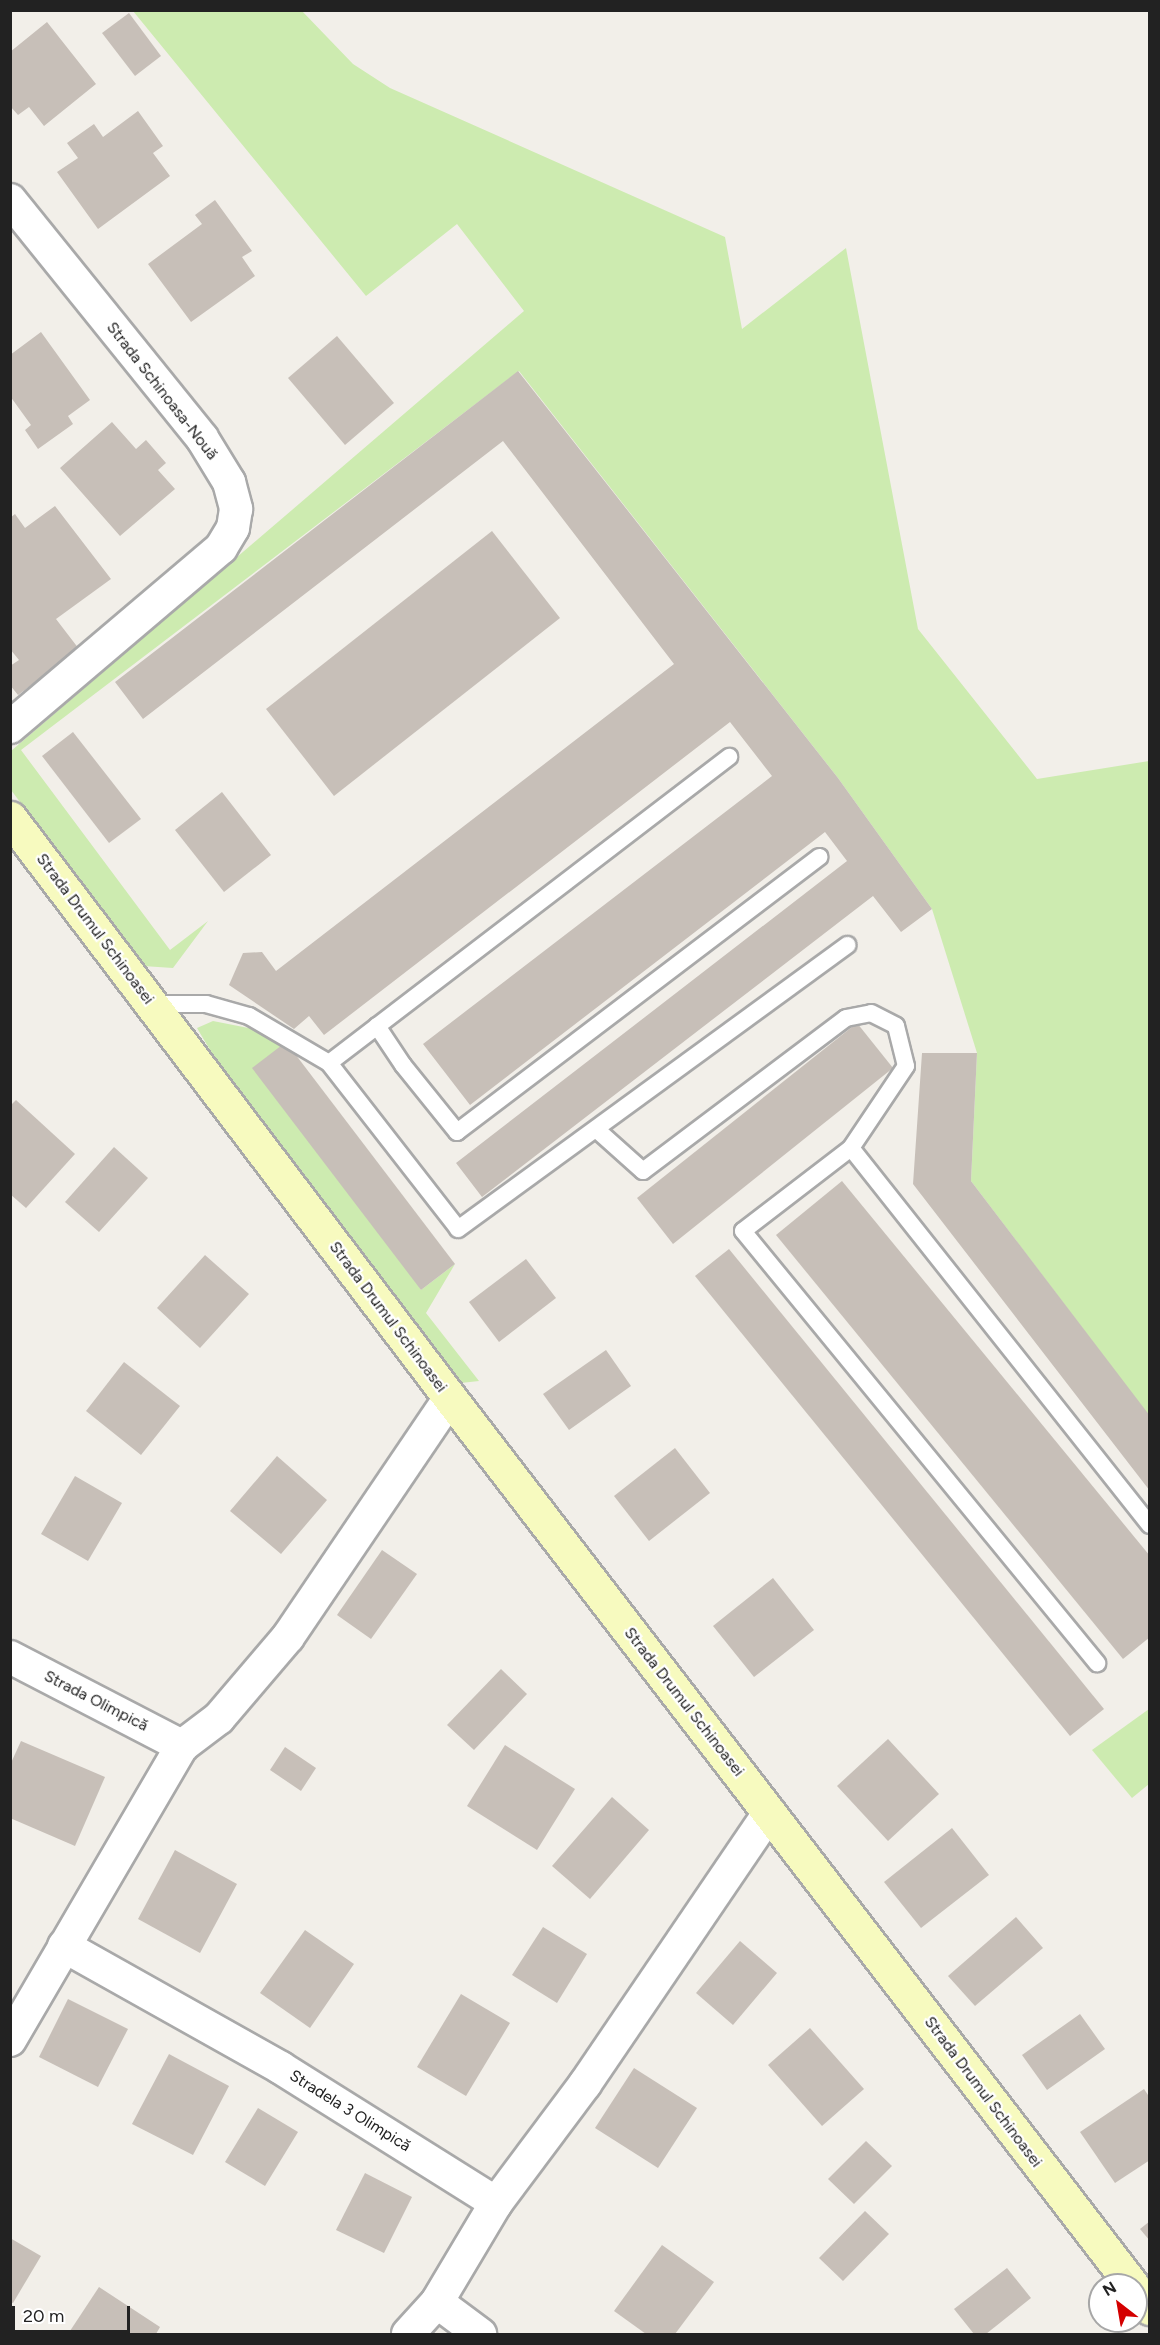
<!DOCTYPE html>
<html>
<head>
<meta charset="utf-8">
<style>
	body { margin:0 }
	#map { position:relative; width:1160px; height:2345px; overflow:hidden; background:#f2efe9; font-family:Figtree,sans-serif }
	div>[style] { position:absolute }
	[style*='--x'] { left:calc(var(--x)*1px); top:calc(var(--y)*1px); width:calc(var(--w)*1px); rotate:calc(var(--a)*1deg) }
	.grass>* { inset:0; background:#cdebb0 }
	.building>* { inset:0; background:#c7bfb8 }
	.roads { filter:drop-shadow(2px 0 #a9a9a9) drop-shadow(-2px 0 #a9a9a9) drop-shadow(0 2px #a9a9a9) drop-shadow(0 -2px #a9a9a9) }
	.lane>* { height:16px; margin:-8px; padding:0 8px; transform-origin:8px; border-radius:8px; background:#fff }
	.street>* { height:32px; margin:-16px; padding:0 16px; transform-origin:16px; border-radius:16px; background:#fff }
	.secondary>* { height:33px; margin:-16.5px; padding:0 16.5px; transform-origin:16.5px; border-radius:16.5px; background:#f7fabf }
	span { translate:-50% -50%; white-space:nowrap; text-align:center; line-height:1.15; -webkit-text-stroke:4.5px #fff; paint-order:stroke }
	.street-label { font-size:16px; color:#222 }
	.frame { position:absolute; inset:0; border:12px solid #222; pointer-events:none }
	.north { position:absolute; left:1088px; top:2273px; width:60px; height:60px; box-sizing:border-box; background:#fff; border:2px solid #a7a7a7; border-radius:50%; rotate:329deg; font-size:16px; font-weight:700; line-height:24px; text-align:center; color:#222 }
	.north::after { content:''; display:block; margin:auto; width:21px; height:27px; background:#d40000; clip-path:polygon(50% 0,100% 100%,50% 72%,0 100%) }
	.scale { position:absolute; left:12px; top:2306px; width:118px; height:27px; box-sizing:border-box; border:3px solid #222; border-top:0; padding-left:8px; font-size:18px; line-height:21px; white-space:nowrap; color:#222; -webkit-text-stroke:4px #fff; paint-order:stroke }
</style>
</head>
<body>
<div id="map">
	<div class="grass">
		<i style="clip-path:polygon(133px 11px,302px 11px,353px 64px,390px 88px,725px 237px,742px 329px,846px 248px,918px 629px,1037px 779px,1149px 761px,1149px 1416px,971px 1181px,977px 1053px,932px 909px,838px 778px,519px 371px,21px 750px,170px 950px,208px 921px,173px 968px,143px 966px,11px 790px,11px 751px,524px 311px,457px 224px,366px 296px)"></i>
		<i style="clip-path:polygon(213px 1021px,258px 1030px,286px 1042px,421px 1290px,455px 1264px,426px 1313px,479px 1381px,461px 1383px,248px 1114px,197px 1028px)"></i>
		<i style="clip-path:polygon(1149px 1709px,1149px 1784px,1132px 1798px,1092px 1750px)"></i>
	</div>
	<div class="building">
		<i style="clip-path:polygon(129px 13px,161px 56px,135px 76px,102px 33px)"></i>
		<i style="clip-path:polygon(47px 22px,96px 84px,44px 126px,29px 107px,18px 115px,10px 106px,10px 52px)"></i>
		<i style="clip-path:polygon(138px 111px,163px 146px,153px 153px,170px 176px,98px 229px,57px 172px,78px 158px,67px 143px,94px 124px,103px 137px)"></i>
		<i style="clip-path:polygon(215px 200px,252px 251px,242px 257px,255px 276px,191px 322px,148px 264px,202px 224px,195px 215px)"></i>
		<i style="clip-path:polygon(41px 332px,90px 400px,68px 416px,73px 424px,38px 449px,25px 430px,31px 425px,10px 396px,10px 355px)"></i>
		<i style="clip-path:polygon(337px 336px,394px 403px,345px 445px,288px 378px)"></i>
		<i style="clip-path:polygon(518px 371px,838px 778px,932px 909px,901px 932px,873px 896px,482px 1197px,456px 1163px,847px 861px,825px 832px,470px 1105px,423px 1044px,772px 776px,730px 722px,324px 1035px,309px 1016px,294px 1029px,229px 985px,243px 953px,262px 952px,276px 971px,674px 664px,503px 441px,143px 719px,115px 682px)"></i>
		<i style="clip-path:polygon(112px 422px,136px 449px,146px 440px,166px 463px,158px 470px,175px 489px,120px 536px,60px 468px)"></i>
		<i style="clip-path:polygon(55px 506px,111px 579px,56px 619px,79px 649px,18px 695px,10px 685px,10px 666px,19px 660px,10px 649px,10px 518px,15px 514px,25px 528px)"></i>
		<i style="clip-path:polygon(492px 531px,560px 618px,334px 796px,266px 709px)"></i>
		<i style="clip-path:polygon(73px 732px,141px 819px,109px 843px,42px 756px)"></i>
		<i style="clip-path:polygon(222px 792px,271px 855px,224px 892px,175px 830px)"></i>
		<i style="clip-path:polygon(857px 1023px,893px 1068px,673px 1244px,637px 1198px)"></i>
		<i style="clip-path:polygon(286px 1042px,455px 1264px,421px 1290px,252px 1068px)"></i>
		<i style="clip-path:polygon(922px 1053px,977px 1053px,971px 1181px,1150px 1416px,1150px 1491px,913px 1184px)"></i>
		<i style="clip-path:polygon(16px 1100px,75px 1154px,26px 1208px,10px 1194px,10px 1106px)"></i>
		<i style="clip-path:polygon(114px 1147px,148px 1178px,99px 1232px,65px 1202px)"></i>
		<i style="clip-path:polygon(842px 1181px,1150px 1556px,1150px 1637px,1123px 1659px,776px 1235px)"></i>
		<i style="clip-path:polygon(729px 1249px,1104px 1709px,1070px 1736px,695px 1276px)"></i>
		<i style="clip-path:polygon(205px 1255px,249px 1294px,200px 1348px,157px 1308px)"></i>
		<i style="clip-path:polygon(526px 1259px,556px 1298px,499px 1342px,469px 1302px)"></i>
		<i style="clip-path:polygon(606px 1350px,631px 1386px,569px 1430px,543px 1394px)"></i>
		<i style="clip-path:polygon(124px 1362px,180px 1406px,141px 1455px,86px 1411px)"></i>
		<i style="clip-path:polygon(675px 1448px,710px 1493px,649px 1541px,614px 1496px)"></i>
		<i style="clip-path:polygon(277px 1456px,327px 1500px,281px 1554px,230px 1511px)"></i>
		<i style="clip-path:polygon(75px 1476px,122px 1503px,88px 1561px,41px 1534px)"></i>
		<i style="clip-path:polygon(382px 1550px,417px 1574px,371px 1639px,337px 1615px)"></i>
		<i style="clip-path:polygon(773px 1578px,814px 1630px,754px 1677px,713px 1626px)"></i>
		<i style="clip-path:polygon(501px 1669px,527px 1694px,474px 1750px,447px 1725px)"></i>
		<i style="clip-path:polygon(888px 1739px,939px 1794px,888px 1841px,837px 1786px)"></i>
		<i style="clip-path:polygon(21px 1741px,105px 1777px,75px 1846px,10px 1818px,10px 1765px)"></i>
		<i style="clip-path:polygon(505px 1745px,575px 1789px,537px 1850px,467px 1806px)"></i>
		<i style="clip-path:polygon(285px 1747px,316px 1768px,301px 1791px,270px 1770px)"></i>
		<i style="clip-path:polygon(612px 1797px,649px 1830px,590px 1899px,552px 1866px)"></i>
		<i style="clip-path:polygon(952px 1828px,989px 1875px,921px 1928px,884px 1882px)"></i>
		<i style="clip-path:polygon(175px 1850px,237px 1884px,200px 1953px,138px 1919px)"></i>
		<i style="clip-path:polygon(1016px 1917px,1043px 1948px,975px 2006px,948px 1976px)"></i>
		<i style="clip-path:polygon(543px 1927px,587px 1954px,557px 2003px,512px 1975px)"></i>
		<i style="clip-path:polygon(305px 1930px,354px 1964px,310px 2028px,260px 1993px)"></i>
		<i style="clip-path:polygon(740px 1941px,777px 1973px,733px 2025px,696px 1993px)"></i>
		<i style="clip-path:polygon(461px 1994px,510px 2023px,466px 2096px,417px 2067px)"></i>
		<i style="clip-path:polygon(68px 1999px,128px 2029px,98px 2087px,39px 2057px)"></i>
		<i style="clip-path:polygon(1080px 2014px,1105px 2049px,1047px 2090px,1022px 2055px)"></i>
		<i style="clip-path:polygon(810px 2028px,864px 2089px,822px 2126px,768px 2065px)"></i>
		<i style="clip-path:polygon(169px 2054px,229px 2086px,193px 2155px,132px 2124px)"></i>
		<i style="clip-path:polygon(634px 2068px,697px 2108px,658px 2168px,595px 2128px)"></i>
		<i style="clip-path:polygon(1144px 2089px,1150px 2098px,1150px 2160px,1115px 2183px,1080px 2132px)"></i>
		<i style="clip-path:polygon(258px 2108px,298px 2132px,265px 2186px,225px 2162px)"></i>
		<i style="clip-path:polygon(866px 2141px,892px 2166px,854px 2204px,828px 2179px)"></i>
		<i style="clip-path:polygon(365px 2173px,412px 2197px,384px 2253px,336px 2230px)"></i>
		<i style="clip-path:polygon(865px 2211px,889px 2234px,843px 2281px,819px 2258px)"></i>
		<i style="clip-path:polygon(1150px 2221px,1150px 2241px,1140px 2229px)"></i>
		<i style="clip-path:polygon(10px 2238px,41px 2256px,13px 2303px,10px 2302px)"></i>
		<i style="clip-path:polygon(662px 2245px,714px 2282px,675px 2334px,646px 2334px,614px 2311px)"></i>
		<i style="clip-path:polygon(1007px 2268px,1031px 2298px,986px 2334px,974px 2334px,954px 2309px)"></i>
		<i style="clip-path:polygon(99px 2287px,160px 2327px,156px 2334px,68px 2334px)"></i>
	</div>
	<div class="roads">
		<div class="lane">
			<i style="--x:153;--y:1004;--w:53;--a:0"></i>
			<i style="--x:206;--y:1004;--w:45;--a:15.6"></i>
			<i style="--x:249;--y:1016;--w:93;--a:30.4"></i>
			<i style="--x:329;--y:1063;--w:210;--a:52.1"></i>
			<i style="--x:458;--y:1229;--w:482;--a:-36.1"></i>
			<i style="--x:377;--y:1026;--w:47;--a:56.3"></i>
			<i style="--x:403;--y:1065;--w:86;--a:51.1"></i>
			<i style="--x:457;--y:1132;--w:455;--a:-37.2"></i>
			<i style="--x:329;--y:1063;--w:504;--a:-37.42"></i>
			<i style="--x:596;--y:1129;--w:63;--a:41.8"></i>
			<i style="--x:643;--y:1171;--w:254;--a:-37"></i>
			<i style="--x:846;--y:1018;--w:25;--a:-11"></i>
			<i style="--x:871;--y:1013;--w:28;--a:27"></i>
			<i style="--x:896;--y:1026;--w:41;--a:76"></i>
			<i style="--x:906;--y:1066;--w:99;--a:123.9"></i>
			<i style="--x:851;--y:1148;--w:136;--a:142.5"></i>
			<i style="--x:743;--y:1231;--w:559;--a:50.67"></i>
			<i style="--x:851;--y:1148;--w:481;--a:51.6"></i>
		</div>
		<div class="street">
			<i style="--x:10;--y:200;--w:306;--a:51.1"></i>
			<i style="--x:202;--y:438;--w:52;--a:58.5"></i>
			<i style="--x:229;--y:482;--w:28;--a:75"></i>
			<i style="--x:236;--y:509;--w:19;--a:99"></i>
			<i style="--x:233;--y:528;--w:23;--a:121"></i>
			<i style="--x:221;--y:548;--w:277;--a:139.7"></i>
			<i style="--x:10;--y:1657;--w:194;--a:27.4"></i>
			<i style="--x:64;--y:1946;--w:249;--a:29.3"></i>
			<i style="--x:281;--y:2068;--w:254;--a:32.1"></i>
			<i style="--x:10;--y:2040;--w:341;--a:-59.7"></i>
			<i style="--x:182;--y:1746;--w:46;--a:-37.1"></i>
			<i style="--x:219;--y:1718;--w:106;--a:-49.6"></i>
			<i style="--x:288;--y:1637;--w:289;--a:-55.9"></i>
			<i style="--x:437;--y:2302;--w:54;--a:36.7"></i>
			<i style="--x:408;--y:2334;--w:43;--a:-47.8"></i>
			<i style="--x:437;--y:2302;--w:115;--a:-59.2"></i>
			<i style="--x:496;--y:2203;--w:149;--a:-53.2"></i>
			<i style="--x:585;--y:2084;--w:328;--a:-55.8"></i>
		</div>
		<div class="secondary">
			<i style="--x:10;--y:818;--w:728;--a:52.82"></i>
			<i style="--x:450;--y:1398;--w:1119;--a:52.44"></i>
			<i style="--x:1136;--y:2291;--w:22;--a:51"></i>
		</div>
	</div>
	<div class="street-label">
		<span style="left:162px;top:391px;rotate:52deg">Strada Schinoasa-Nouă</span>
		<span style="left:95px;top:929px;rotate:53deg">Strada Drumul Schinoasei</span>
		<span style="left:388px;top:1317px;rotate:53deg">Strada Drumul Schinoasei</span>
		<span style="left:96px;top:1701px;rotate:27deg">Strada Olimpică</span>
		<span style="left:684px;top:1702px;rotate:52deg">Strada Drumul Schinoasei</span>
		<span style="left:983px;top:2092px;rotate:53deg">Strada Drumul Schinoasei</span>
		<span style="left:350px;top:2111px;rotate:32deg">Stradela 3 Olimpică</span>
	</div>
	<div class="frame"></div>
	<div class="north">N</div>
	<div class="scale">20 m</div>
</div>
</body>
</html>
